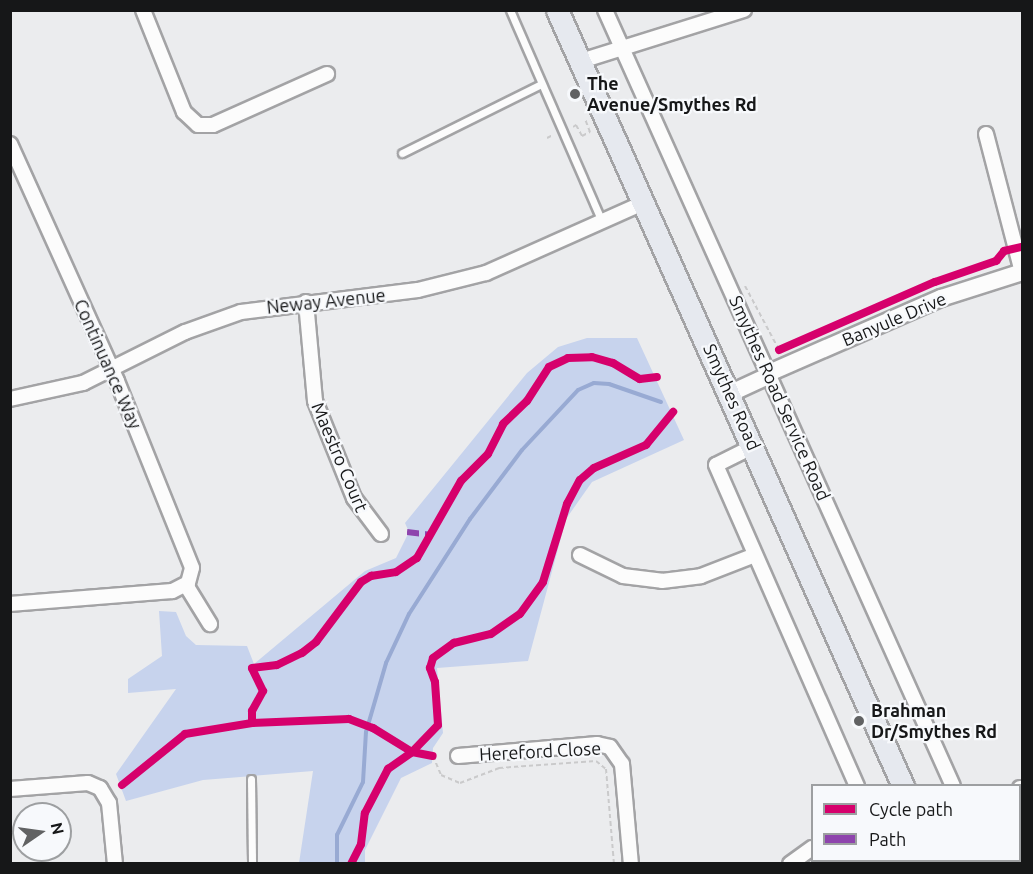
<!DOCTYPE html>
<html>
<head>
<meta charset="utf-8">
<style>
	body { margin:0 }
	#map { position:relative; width:1033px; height:874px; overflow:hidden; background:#ebecee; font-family:Ubuntu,sans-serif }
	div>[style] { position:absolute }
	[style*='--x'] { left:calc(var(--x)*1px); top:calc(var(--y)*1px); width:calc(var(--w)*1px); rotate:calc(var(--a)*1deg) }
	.green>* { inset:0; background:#c7d3ed }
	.stream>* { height:4px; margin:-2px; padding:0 2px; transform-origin:2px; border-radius:2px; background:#98aad3 }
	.path>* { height:2px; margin-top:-1px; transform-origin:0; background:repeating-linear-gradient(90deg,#cacacb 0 4.5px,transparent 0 7.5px) }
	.roads { filter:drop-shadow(2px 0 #a3a3a5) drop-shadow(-2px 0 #a3a3a5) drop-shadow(0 2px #a3a3a5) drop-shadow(0 -2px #a3a3a5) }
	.service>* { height:7px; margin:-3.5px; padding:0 3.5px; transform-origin:3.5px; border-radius:3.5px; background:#fcfcfc }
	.minor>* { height:14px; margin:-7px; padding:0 7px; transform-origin:7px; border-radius:7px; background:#fcfcfc }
	.tertiary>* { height:16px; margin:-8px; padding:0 8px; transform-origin:8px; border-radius:8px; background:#fcfcfc }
	.primary>* { height:21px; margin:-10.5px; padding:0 10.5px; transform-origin:10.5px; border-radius:10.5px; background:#e6e9ef }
	.quiet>* { height:6px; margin-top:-3px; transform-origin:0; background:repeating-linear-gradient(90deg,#8e44ad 0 12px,transparent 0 18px) }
	.cycleway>* { height:8px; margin:-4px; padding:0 4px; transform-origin:4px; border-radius:4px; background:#d6006c }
	.dots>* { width:16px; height:16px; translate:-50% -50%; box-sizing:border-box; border:3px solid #f7f9fc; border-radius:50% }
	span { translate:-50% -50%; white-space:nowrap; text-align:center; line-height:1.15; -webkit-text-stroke:4.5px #f7f9fc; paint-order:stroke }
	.poi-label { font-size:18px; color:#161718; font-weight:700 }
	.left { translate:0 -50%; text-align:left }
	.street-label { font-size:18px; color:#161718 }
	.frame { position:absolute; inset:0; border:12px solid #161718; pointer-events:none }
	.legend { position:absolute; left:811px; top:784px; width:210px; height:78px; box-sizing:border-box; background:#f7f9fc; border:2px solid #9d9fa1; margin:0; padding:8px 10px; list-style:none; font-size:18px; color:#161718 }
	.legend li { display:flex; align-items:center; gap:12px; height:30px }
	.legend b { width:30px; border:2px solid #9d9fa1 }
	.north { position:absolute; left:12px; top:802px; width:60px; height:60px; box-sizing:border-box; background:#f7f9fc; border:2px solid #9d9fa1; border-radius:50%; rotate:77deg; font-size:16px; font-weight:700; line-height:24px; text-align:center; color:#161718 }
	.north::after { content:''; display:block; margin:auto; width:21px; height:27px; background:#616263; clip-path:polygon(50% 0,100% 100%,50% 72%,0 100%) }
</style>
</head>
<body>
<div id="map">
	<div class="green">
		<i style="clip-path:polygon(587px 338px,637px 338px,684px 440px,592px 482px,566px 519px,528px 661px,437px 668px,443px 733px,433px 748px,432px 763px,401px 778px,365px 850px,365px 863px,299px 863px,313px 771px,203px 780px,126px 801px,116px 774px,176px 689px,128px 693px,128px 679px,162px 656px,159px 611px,176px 612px,186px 636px,196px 645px,247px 646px,254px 664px,365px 571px,396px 558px,409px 532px,405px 523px,527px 373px,558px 347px)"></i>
	</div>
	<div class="stream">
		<i style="--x:337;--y:864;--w:29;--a:-90"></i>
		<i style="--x:337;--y:835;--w:59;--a:-63.9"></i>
		<i style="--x:363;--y:782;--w:50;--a:-86.6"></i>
		<i style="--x:366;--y:732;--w:72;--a:-73.8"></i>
		<i style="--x:386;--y:663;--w:54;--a:-64.9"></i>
		<i style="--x:409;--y:614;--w:113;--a:-57.3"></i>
		<i style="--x:470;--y:519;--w:86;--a:-53"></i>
		<i style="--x:522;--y:450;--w:82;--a:-47"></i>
		<i style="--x:578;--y:390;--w:17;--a:-24"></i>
		<i style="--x:594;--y:383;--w:15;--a:4"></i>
		<i style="--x:609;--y:384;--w:55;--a:19.1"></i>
	</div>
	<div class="path">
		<i style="--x:573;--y:127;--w:4;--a:-34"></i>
		<i style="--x:576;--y:125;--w:13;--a:61"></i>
		<i style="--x:582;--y:136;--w:9;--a:-27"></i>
		<i style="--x:590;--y:132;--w:14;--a:-111"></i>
		<i style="--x:547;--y:138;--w:7;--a:-27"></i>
		<i style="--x:745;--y:286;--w:72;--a:62"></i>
		<i style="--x:433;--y:756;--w:21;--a:67"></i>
		<i style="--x:441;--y:775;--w:21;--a:23"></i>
		<i style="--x:460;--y:783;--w:42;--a:-21"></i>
		<i style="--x:499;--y:768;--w:97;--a:-4.1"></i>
		<i style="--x:596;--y:761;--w:13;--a:39"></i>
		<i style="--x:606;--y:769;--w:95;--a:85.2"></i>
		<i style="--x:873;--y:860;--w:4;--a:63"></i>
		<i style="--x:822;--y:864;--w:6;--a:-45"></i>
	</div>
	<div class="roads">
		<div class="service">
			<i style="--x:510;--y:10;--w:231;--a:66.5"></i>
			<i style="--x:402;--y:153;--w:155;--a:-26.4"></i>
			<i style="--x:251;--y:779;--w:85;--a:89.3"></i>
		</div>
		<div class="minor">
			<i style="--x:143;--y:10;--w:110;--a:68.1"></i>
			<i style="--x:184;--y:112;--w:19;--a:43"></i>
			<i style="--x:198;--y:125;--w:15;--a:0"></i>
			<i style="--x:213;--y:125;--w:125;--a:-24.1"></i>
			<i style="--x:605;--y:10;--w:850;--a:65.85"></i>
			<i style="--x:581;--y:61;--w:171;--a:-17.4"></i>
			<i style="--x:986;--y:134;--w:143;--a:75.4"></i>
			<i style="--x:10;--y:144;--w:260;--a:65.7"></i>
			<i style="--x:117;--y:381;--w:201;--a:68.1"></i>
			<i style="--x:192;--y:568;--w:16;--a:105"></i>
			<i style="--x:188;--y:583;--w:18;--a:153"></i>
			<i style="--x:172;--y:591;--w:163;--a:175.4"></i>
			<i style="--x:306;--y:302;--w:99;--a:84.8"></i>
			<i style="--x:315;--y:401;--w:105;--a:68.1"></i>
			<i style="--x:354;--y:498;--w:45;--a:53.1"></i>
			<i style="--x:10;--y:399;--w:75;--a:-12.4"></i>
			<i style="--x:83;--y:383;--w:114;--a:-26.6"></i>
			<i style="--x:185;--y:332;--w:59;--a:-19.7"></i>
			<i style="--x:241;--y:312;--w:178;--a:-7.1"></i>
			<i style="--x:418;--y:290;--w:70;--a:-14"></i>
			<i style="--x:486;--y:273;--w:172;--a:-24"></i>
			<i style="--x:754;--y:446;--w:42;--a:153.4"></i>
			<i style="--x:716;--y:465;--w:351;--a:66.3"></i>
			<i style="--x:580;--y:555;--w:48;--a:26"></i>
			<i style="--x:623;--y:576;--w:39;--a:7"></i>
			<i style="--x:662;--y:581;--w:39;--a:-7"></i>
			<i style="--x:701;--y:576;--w:58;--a:-21.3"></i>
			<i style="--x:186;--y:585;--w:46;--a:58.4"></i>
			<i style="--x:458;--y:756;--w:140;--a:-4.9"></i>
			<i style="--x:597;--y:744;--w:13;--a:13"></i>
			<i style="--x:610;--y:747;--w:21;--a:55"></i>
			<i style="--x:622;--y:764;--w:100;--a:84.9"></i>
			<i style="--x:1020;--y:788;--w:2;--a:0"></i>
			<i style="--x:10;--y:789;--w:78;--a:-4.4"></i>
			<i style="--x:88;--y:783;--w:13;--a:23"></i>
			<i style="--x:100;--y:788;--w:17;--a:59"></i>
			<i style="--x:109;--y:803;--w:61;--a:84.4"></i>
			<i style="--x:987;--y:860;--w:4;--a:76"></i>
			<i style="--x:790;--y:864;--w:27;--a:-36"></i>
		</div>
		<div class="tertiary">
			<i style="--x:769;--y:373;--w:188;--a:-23.6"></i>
			<i style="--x:941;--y:298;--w:85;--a:-17.8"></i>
			<i style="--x:731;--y:393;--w:43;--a:-24.8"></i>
		</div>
		<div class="primary">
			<i style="--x:557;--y:10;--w:850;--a:65.97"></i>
			<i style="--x:936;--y:860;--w:4;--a:76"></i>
		</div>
	</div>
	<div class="quiet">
		<i style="--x:407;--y:532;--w:25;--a:7"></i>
	</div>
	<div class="cycleway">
		<i style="--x:779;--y:350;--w:170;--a:-23.6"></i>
		<i style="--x:935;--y:282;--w:65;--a:-19"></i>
		<i style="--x:996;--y:261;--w:13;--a:-51"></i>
		<i style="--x:1004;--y:251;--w:18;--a:-13"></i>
		<i style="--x:252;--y:723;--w:12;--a:-90"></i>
		<i style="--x:252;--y:711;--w:23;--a:-61"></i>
		<i style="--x:263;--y:691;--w:25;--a:-116"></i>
		<i style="--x:252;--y:668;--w:25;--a:-7"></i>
		<i style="--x:277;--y:665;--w:28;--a:-26"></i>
		<i style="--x:302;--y:653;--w:18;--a:-38"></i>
		<i style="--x:316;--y:642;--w:75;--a:-53.1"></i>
		<i style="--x:361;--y:582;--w:12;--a:-31"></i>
		<i style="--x:371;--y:576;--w:25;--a:-9"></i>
		<i style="--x:396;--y:572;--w:25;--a:-34"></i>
		<i style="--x:417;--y:558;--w:89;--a:-60.3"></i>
		<i style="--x:461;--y:481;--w:38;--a:-45"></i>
		<i style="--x:488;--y:454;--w:34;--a:-63"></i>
		<i style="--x:503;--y:424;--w:33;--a:-44"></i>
		<i style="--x:527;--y:401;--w:40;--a:-57.1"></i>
		<i style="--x:549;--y:367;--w:21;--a:-25"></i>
		<i style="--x:568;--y:358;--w:24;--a:-2"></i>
		<i style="--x:592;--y:357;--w:22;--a:16"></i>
		<i style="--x:613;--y:363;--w:31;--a:31"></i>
		<i style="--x:640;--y:379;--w:17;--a:-7"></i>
		<i style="--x:122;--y:785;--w:81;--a:-39"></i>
		<i style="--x:185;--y:734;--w:68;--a:-9.3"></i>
		<i style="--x:252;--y:723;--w:97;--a:-2.4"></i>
		<i style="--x:349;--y:719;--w:26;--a:21"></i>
		<i style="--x:373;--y:728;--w:46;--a:31.6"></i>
		<i style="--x:412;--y:752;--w:37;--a:-46"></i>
		<i style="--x:438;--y:725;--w:43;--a:-94"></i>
		<i style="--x:435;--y:682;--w:15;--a:-110"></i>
		<i style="--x:430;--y:668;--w:10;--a:-73"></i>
		<i style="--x:433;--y:658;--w:26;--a:-36"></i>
		<i style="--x:454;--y:643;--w:38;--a:-14"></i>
		<i style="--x:491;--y:634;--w:35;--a:-35"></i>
		<i style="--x:520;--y:614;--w:39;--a:-54"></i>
		<i style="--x:543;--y:582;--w:82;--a:-72.9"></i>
		<i style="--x:567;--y:504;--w:27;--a:-62"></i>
		<i style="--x:580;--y:480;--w:18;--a:-41"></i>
		<i style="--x:594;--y:468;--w:57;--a:-23.9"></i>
		<i style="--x:646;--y:445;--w:43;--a:-50.7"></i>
		<i style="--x:351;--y:864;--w:22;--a:-63"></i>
		<i style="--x:361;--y:844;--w:31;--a:-83"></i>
		<i style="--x:365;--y:813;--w:50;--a:-62.4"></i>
		<i style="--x:388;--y:769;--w:29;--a:-35"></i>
		<i style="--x:412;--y:752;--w:21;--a:11"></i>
	</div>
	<div class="dots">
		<i style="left:575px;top:94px;background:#616263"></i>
		<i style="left:859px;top:721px;background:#616263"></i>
	</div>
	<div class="poi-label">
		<span class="left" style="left:587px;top:94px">The<br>Avenue/Smythes Rd</span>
		<span class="left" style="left:871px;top:721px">Brahman<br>Dr/Smythes Rd</span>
	</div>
	<div class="street-label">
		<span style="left:326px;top:301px;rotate:-6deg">Neway Avenue</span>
		<span style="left:894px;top:319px;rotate:-23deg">Banyule Drive</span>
		<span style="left:108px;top:364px;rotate:66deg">Continuance Way</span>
		<span style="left:732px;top:397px;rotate:66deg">Smythes Road</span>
		<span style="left:780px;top:398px;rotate:66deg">Smythes Road Service Road</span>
		<span style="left:340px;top:457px;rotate:67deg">Maestro Court</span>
		<span style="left:540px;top:751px;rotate:-3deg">Hereford Close</span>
	</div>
	<div class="frame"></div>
	<ul class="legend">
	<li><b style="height:8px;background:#d6006c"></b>Cycle path</li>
	<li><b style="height:8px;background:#8e44ad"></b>Path</li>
	</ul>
	<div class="north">N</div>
</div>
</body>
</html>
